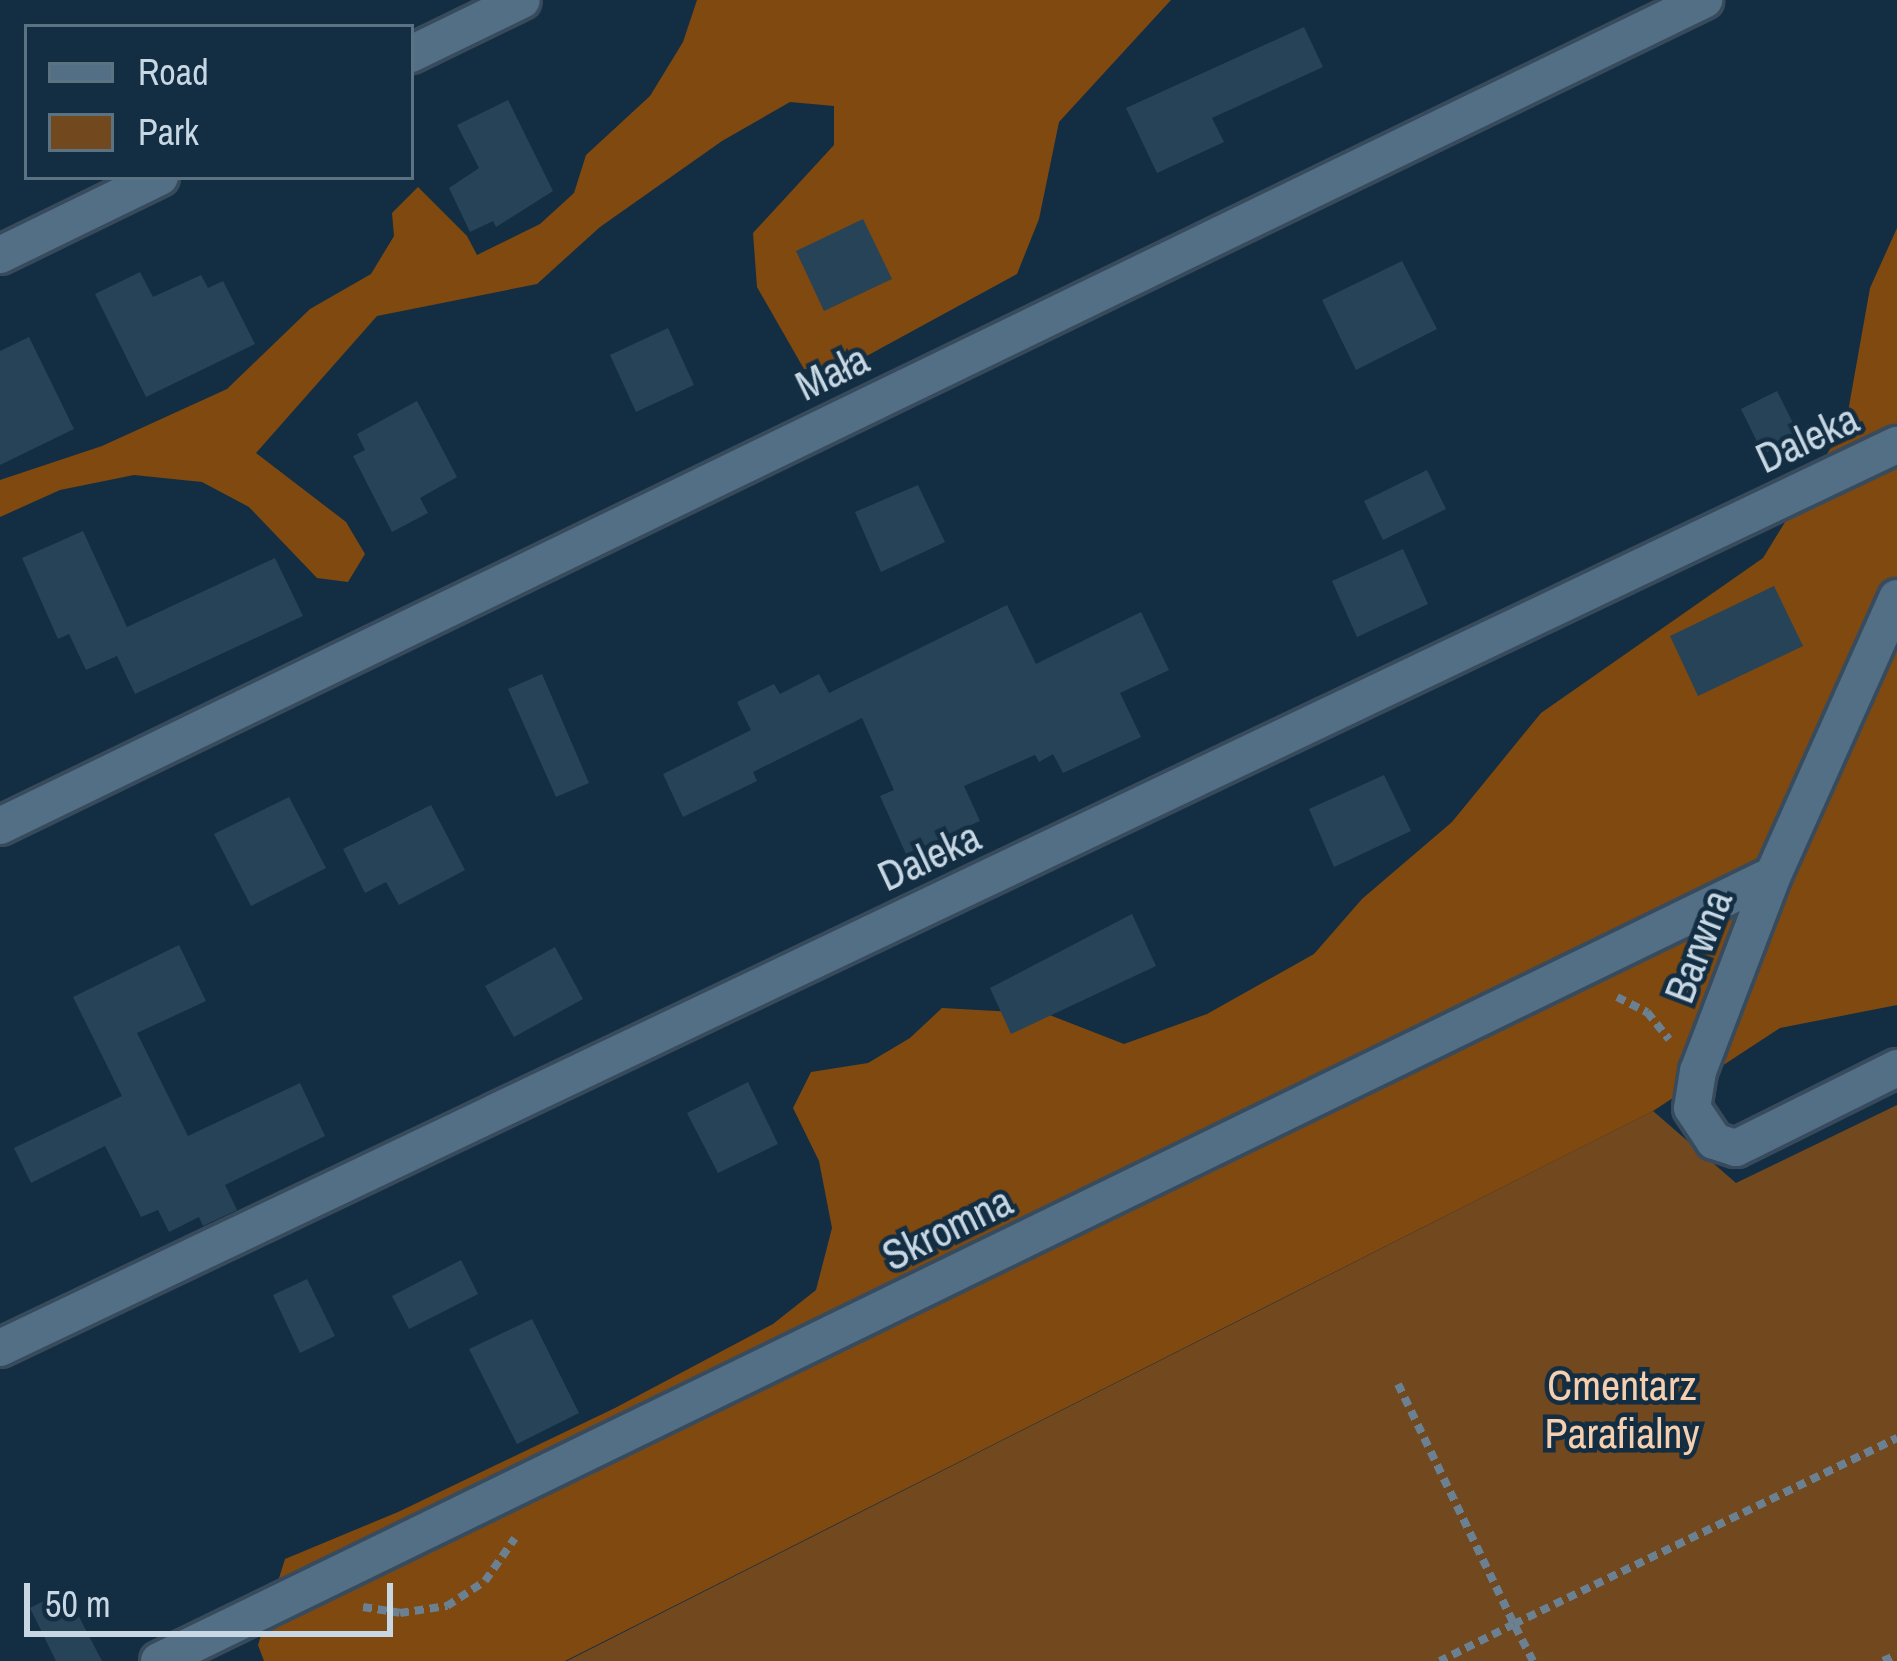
<!DOCTYPE html>
<html>
<head>
<meta charset="utf-8">
<style>
	body { margin:0 }
	#map { position:relative; width:1897px; height:1661px; overflow:hidden; background:#132e42; font-family:"Archivo Narrow",sans-serif }
	div>[style] { position:absolute }
	[style*='--x'] { left:calc(var(--x)*1px); top:calc(var(--y)*1px); width:calc(var(--w)*1px); rotate:calc(var(--a)*1deg) }
	.green>* { inset:0; background:#72481f }
	.forest>* { inset:0; background:#7f4910 }
	.building>* { inset:0; background:#274358 }
	.path>* { height:8px; margin-top:-4px; transform-origin:0; background:repeating-linear-gradient(90deg,#6b8192 0 9px,transparent 0 15px) }
	.roads { filter:drop-shadow(3px 0 #384b5d) drop-shadow(-3px 0 #384b5d) drop-shadow(0 3px #384b5d) drop-shadow(0 -3px #384b5d) }
	.minor>* { height:36px; margin:-18px; padding:0 18px; transform-origin:18px; border-radius:18px; background:#526f86 }
	span { translate:-50% -50%; white-space:nowrap; text-align:center; line-height:1.15; -webkit-text-stroke:9px #132e42; paint-order:stroke }
	.street-label { font-size:42px; color:#c7d7e4 }
	.park-label { font-size:42px; color:#f6cfaf }
	.legend { position:absolute; left:24px; top:24px; width:390px; height:156px; box-sizing:border-box; background:#132e42; border:3px solid #5b7283; margin:0; padding:15px 21px; list-style:none; font-size:36px; color:#c7d7e4 }
	.legend li { display:flex; align-items:center; gap:24px; height:60px }
	.legend b { width:60px; border:3px solid #5b7283 }
	.scale { position:absolute; left:24px; top:1583px; width:369px; height:54px; box-sizing:border-box; border:6px solid #c7d7e4; border-top:0; padding-left:15px; font-size:36px; line-height:42px; white-space:nowrap; color:#c7d7e4; -webkit-text-stroke:9px #132e42; paint-order:stroke }
</style>
</head>
<body>
<div id="map">
	<div class="green">
		<i style="clip-path:polygon(1897px 1105px,1897px 1661px,567px 1661px,1653px 1111px,1736px 1183px)"></i>
	</div>
	<div class="forest">
		<i style="clip-path:polygon(697px 0,1171px 0,1059px 122px,1039px 219px,1017px 274px,841px 370px,804px 369px,757px 287px,753px 233px,834px 145px,834px 106px,790px 102px,722px 141px,600px 227px,537px 284px,377px 316px,256px 453px,346px 522px,365px 554px,348px 582px,317px 578px,249px 507px,202px 482px,134px 475px,60px 490px,0 517px,0 480px,102px 446px,227px 389px,310px 309px,371px 274px,394px 236px,392px 213px,418px 187px,467px 236px,477px 255px,540px 224px,574px 193px,586px 155px,650px 96px,683px 42px)"></i>
		<i style="clip-path:polygon(1897px 228px,1897px 1005px,1780px 1028px,1653px 1111px,565px 1661px,264px 1661px,258px 1645px,285px 1559px,398px 1512px,615px 1408px,773px 1324px,816px 1290px,832px 1228px,819px 1161px,793px 1108px,811px 1072px,868px 1063px,910px 1038px,942px 1008px,1047px 1014px,1124px 1044px,1207px 1014px,1314px 954px,1362px 899px,1452px 822px,1541px 713px,1763px 558px,1846px 423px,1870px 288px)"></i>
	</div>
	<div class="building">
		<i style="clip-path:polygon(1304px 27px,1323px 67px,1212px 118px,1224px 142px,1157px 173px,1126px 108px)"></i>
		<i style="clip-path:polygon(508px 100px,553px 191px,496px 227px,493px 221px,470px 232px,449px 188px,479px 168px,457px 125px)"></i>
		<i style="clip-path:polygon(863px 219px,892px 279px,824px 311px,796px 251px)"></i>
		<i style="clip-path:polygon(1402px 261px,1437px 329px,1356px 370px,1322px 300px)"></i>
		<i style="clip-path:polygon(140px 272px,153px 297px,201px 275px,208px 288px,223px 281px,255px 344px,146px 397px,95px 294px)"></i>
		<i style="clip-path:polygon(668px 328px,694px 385px,636px 412px,610px 355px)"></i>
		<i style="clip-path:polygon(29px 337px,74px 429px,0 465px,0 351px)"></i>
		<i style="clip-path:polygon(1777px 391px,1800px 437px,1763px 454px,1741px 409px)"></i>
		<i style="clip-path:polygon(417px 401px,457px 477px,420px 498px,428px 513px,392px 532px,353px 456px,365px 450px,357px 434px)"></i>
		<i style="clip-path:polygon(1427px 470px,1446px 509px,1383px 540px,1364px 501px)"></i>
		<i style="clip-path:polygon(918px 485px,945px 542px,881px 572px,855px 512px)"></i>
		<i style="clip-path:polygon(83px 531px,127px 627px,275px 558px,303px 616px,135px 694px,117px 656px,86px 670px,69px 634px,58px 639px,22px 558px)"></i>
		<i style="clip-path:polygon(1403px 549px,1428px 604px,1357px 637px,1332px 581px)"></i>
		<i style="clip-path:polygon(1774px 586px,1803px 646px,1698px 696px,1670px 636px)"></i>
		<i style="clip-path:polygon(1007px 605px,1036px 664px,1141px 612px,1169px 670px,1120px 693px,1141px 737px,1063px 773px,1053px 754px,1039px 762px,1035px 755px,964px 786px,980px 821px,906px 854px,880px 796px,894px 790px,862px 718px,753px 772px,757px 781px,683px 817px,663px 774px,751px 730px,737px 702px,774px 684px,780px 694px,819px 674px,829px 693px)"></i>
		<i style="clip-path:polygon(542px 674px,589px 783px,556px 797px,508px 689px)"></i>
		<i style="clip-path:polygon(1384px 775px,1411px 831px,1334px 867px,1309px 809px)"></i>
		<i style="clip-path:polygon(289px 797px,326px 868px,251px 906px,214px 834px)"></i>
		<i style="clip-path:polygon(431px 805px,465px 870px,399px 905px,386px 882px,365px 893px,343px 849px)"></i>
		<i style="clip-path:polygon(1132px 914px,1156px 966px,1011px 1034px,990px 988px)"></i>
		<i style="clip-path:polygon(179px 945px,206px 1001px,137px 1033px,188px 1136px,300px 1083px,325px 1136px,225px 1185px,237px 1210px,203px 1226px,199px 1217px,169px 1232px,158px 1210px,141px 1217px,105px 1146px,31px 1183px,14px 1148px,122px 1096px,73px 997px)"></i>
		<i style="clip-path:polygon(555px 947px,583px 999px,514px 1037px,485px 986px)"></i>
		<i style="clip-path:polygon(748px 1082px,778px 1144px,718px 1173px,687px 1113px)"></i>
		<i style="clip-path:polygon(461px 1260px,478px 1294px,409px 1329px,392px 1296px)"></i>
		<i style="clip-path:polygon(307px 1279px,335px 1336px,300px 1353px,273px 1295px)"></i>
		<i style="clip-path:polygon(532px 1319px,579px 1413px,517px 1444px,469px 1349px)"></i>
		<i style="clip-path:polygon(65px 1590px,102px 1661px,56px 1661px,30px 1608px)"></i>
	</div>
	<div class="path">
		<i style="--x:1617;--y:997;--w:34;--a:27"></i>
		<i style="--x:1647;--y:1012;--w:35;--a:51"></i>
		<i style="--x:1398;--y:1384;--w:267;--a:64.2"></i>
		<i style="--x:1514;--y:1624;--w:83;--a:153.4"></i>
		<i style="--x:363;--y:1607;--w:37;--a:9"></i>
		<i style="--x:400;--y:1613;--w:48;--a:-8.5"></i>
		<i style="--x:447;--y:1606;--w:45;--a:-33.3"></i>
		<i style="--x:485;--y:1581;--w:52;--a:-55.1"></i>
		<i style="--x:1533;--y:1661;--w:42;--a:-117.2"></i>
		<i style="--x:1514;--y:1624;--w:426;--a:-25.9"></i>
		<i style="--x:1883;--y:1661;--w:15;--a:-23"></i>
	</div>
	<div class="roads">
		<div class="minor">
			<i style="--x:411;--y:54;--w:123;--a:-25.9"></i>
			<i style="--x:0;--y:255;--w:178;--a:-26"></i>
			<i style="--x:1897;--y:598;--w:303;--a:114.1"></i>
			<i style="--x:1773;--y:875;--w:210;--a:110.9"></i>
			<i style="--x:1698;--y:1071;--w:37;--a:99"></i>
			<i style="--x:1692;--y:1108;--w:40;--a:56"></i>
			<i style="--x:1714;--y:1141;--w:23;--a:18"></i>
			<i style="--x:1736;--y:1148;--w:180;--a:-26.4"></i>
			<i style="--x:0;--y:826;--w:1894;--a:-25.86"></i>
			<i style="--x:0;--y:1348;--w:2101;--a:-25.46"></i>
			<i style="--x:159;--y:1661;--w:1795;--a:-25.97"></i>
		</div>
	</div>
	<div class="street-label">
		<span style="left:832px;top:372px;rotate:-26deg">Mała</span>
		<span style="left:1807px;top:438px;rotate:-25deg">Daleka</span>
		<span style="left:929px;top:856px;rotate:-25deg">Daleka</span>
		<span style="left:1698px;top:946px;rotate:-69deg">Barwna</span>
		<span style="left:947px;top:1228px;rotate:-26deg">Skromna</span>
	</div>
	<div class="park-label">
		<span style="left:1622px;top:1409px">Cmentarz<br>Parafialny</span>
	</div>
	<ul class="legend">
	<li><b style="height:15px;background:#526f86"></b>Road</li>
	<li><b style="height:33px;background:#72481f"></b>Park</li>
	</ul>
	<div class="scale">50 m</div>
</div>
</body>
</html>
